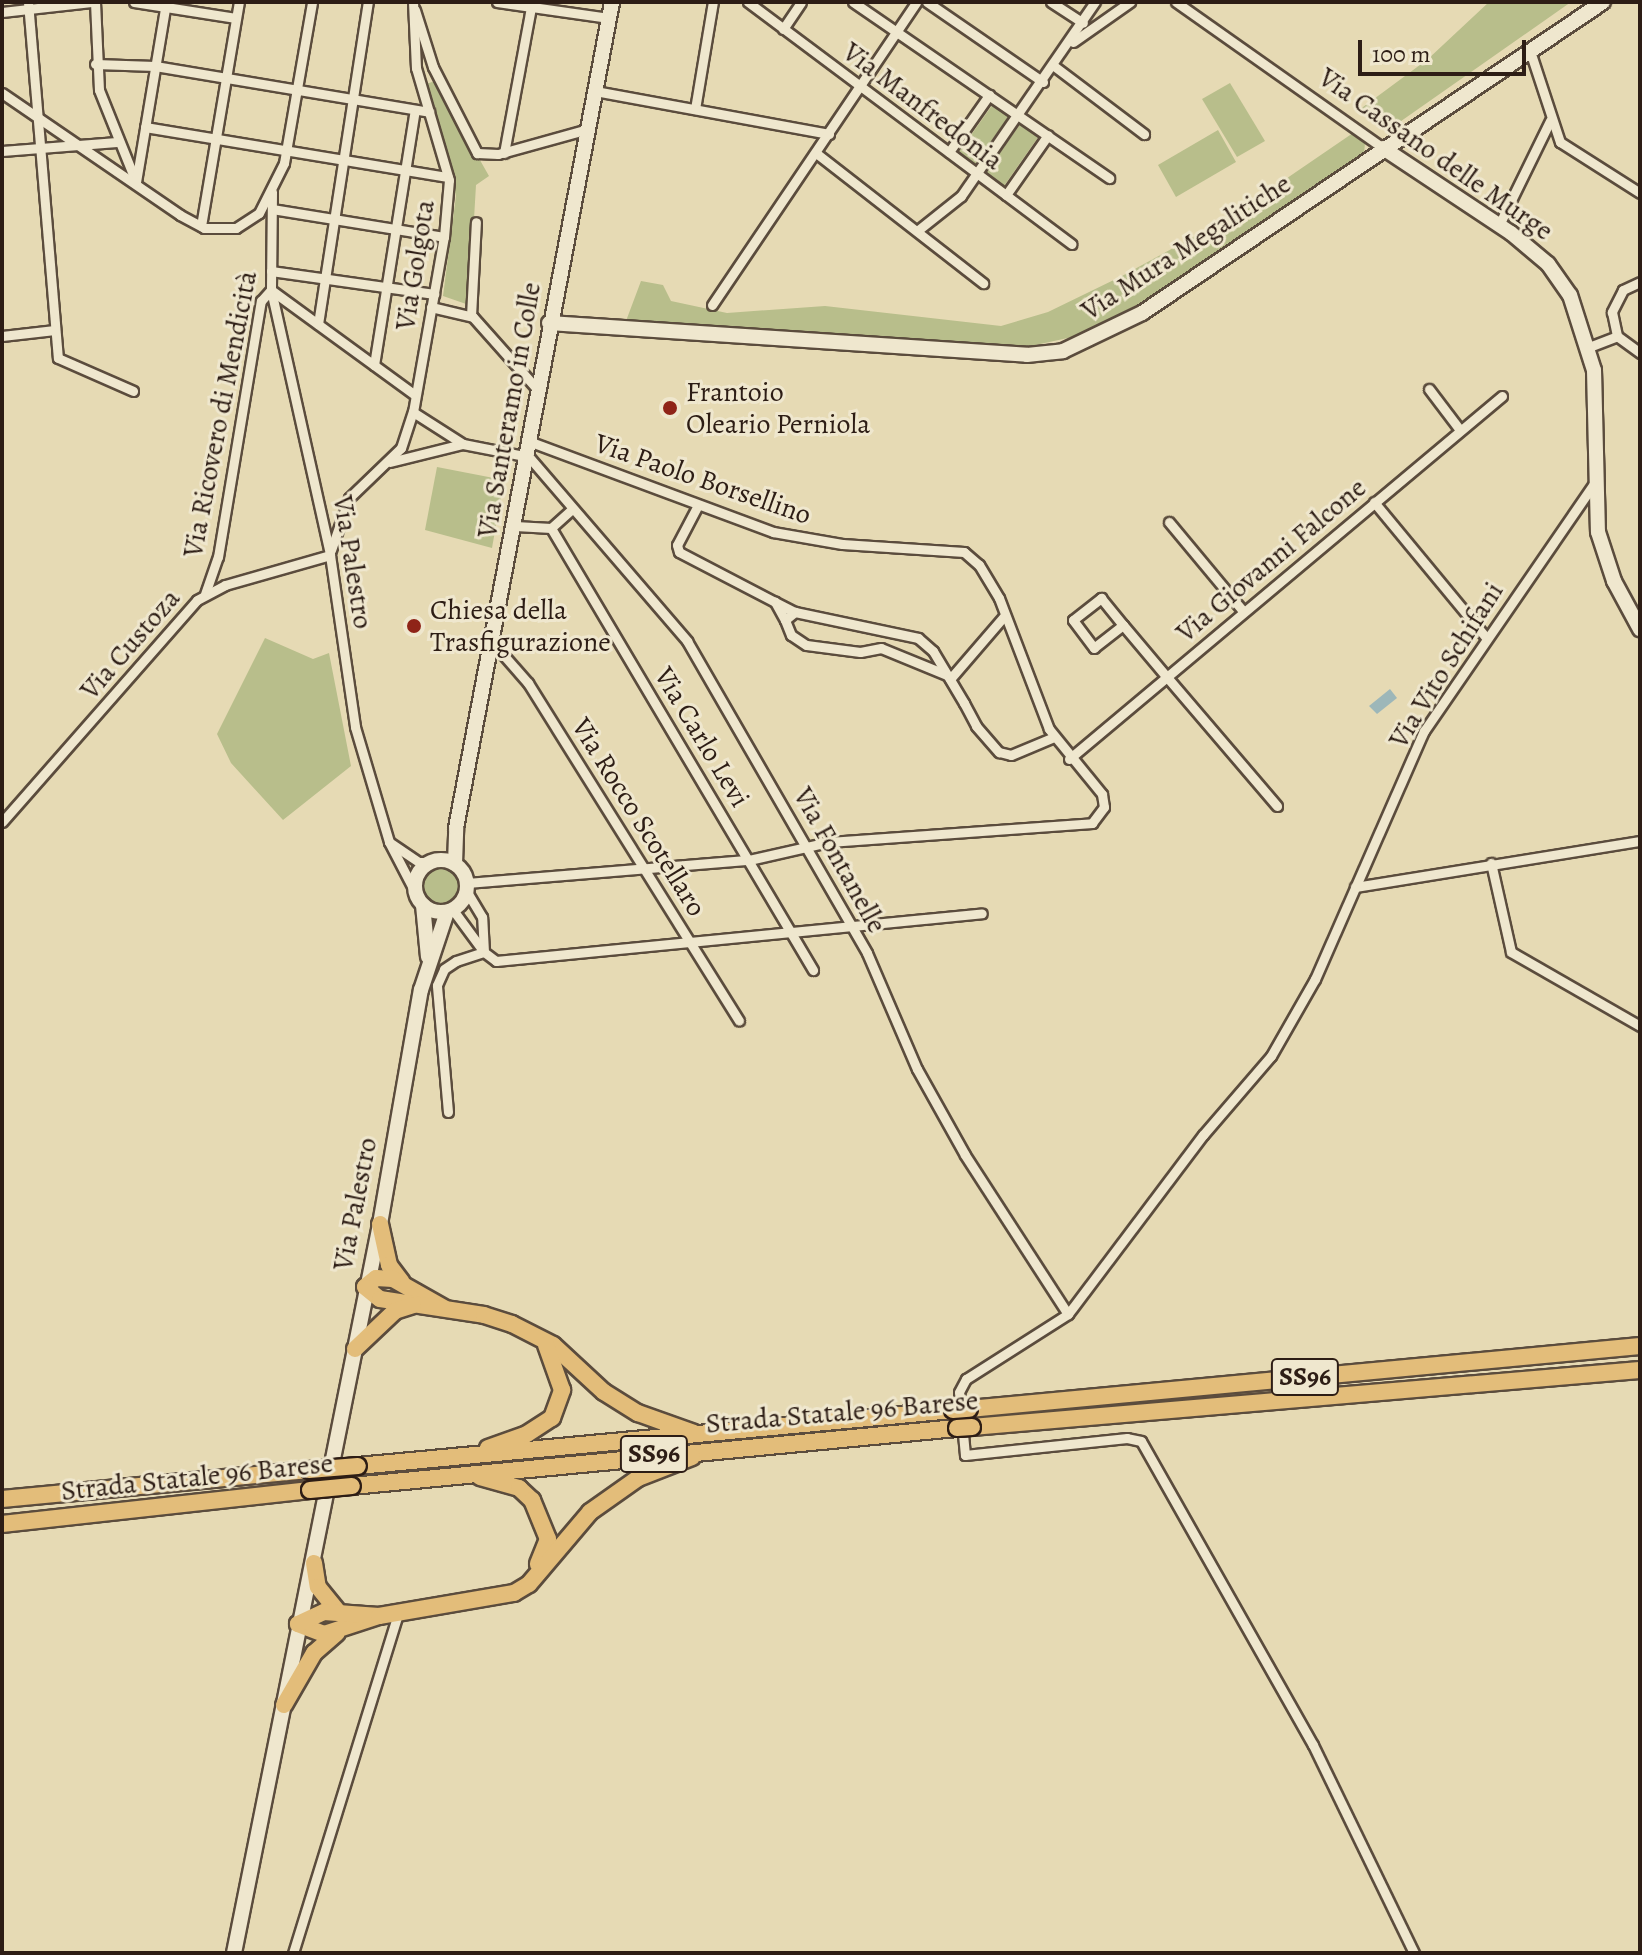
<!DOCTYPE html>
<html>
<head>
<meta charset="utf-8">
<style>
	body { margin:0 }
	#map { position:relative; width:1642px; height:1955px; overflow:hidden; background:#e6dab4; font-family:Alegreya,serif }
	div>[style] { position:absolute }
	[style*='--x'] { left:calc(var(--x)*1px); top:calc(var(--y)*1px); width:calc(var(--w)*1px); rotate:calc(var(--a)*1deg) }
	.green>* { inset:0; background:#b8be8b }
	.round { border-radius:50% }
	.water>* { inset:0; background:#9db7b9 }
	.roads { filter:drop-shadow(2px 0 #5b4c3d) drop-shadow(-2px 0 #5b4c3d) drop-shadow(0 2px #5b4c3d) drop-shadow(0 -2px #5b4c3d) }
	.street>* { height:9px; margin:-4.5px; padding:0 4.5px; transform-origin:4.5px; border-radius:4.5px; background:#efe7ce }
	.secondary>* { height:14px; margin:-7px; padding:0 7px; transform-origin:7px; border-radius:7px; background:#efe7ce }
	.secondary>.ring { margin:-7px; padding:0; box-sizing:content-box; background:none; border:14px solid #efe7ce; border-radius:50% }
	.highway>* { height:16px; margin:-8px; padding:0 8px; transform-origin:8px; border-radius:8px; background:#e3bd7a }
	.bridges { filter:drop-shadow(2px 0 #2d1d15) drop-shadow(-2px 0 #2d1d15) drop-shadow(0 2px #2d1d15) drop-shadow(0 -2px #2d1d15) }
	.highway-bridge>* { height:16px; margin:-8px; padding:0 8px; transform-origin:8px; border-radius:8px; background:#e3bd7a }
	.dots>* { width:22px; height:22px; translate:-50% -50%; box-sizing:border-box; border:4px solid #efe7ce; border-radius:50% }
	span { translate:-50% -50%; white-space:nowrap; text-align:center; line-height:1.15; -webkit-text-stroke:6px #efe7ce; paint-order:stroke }
	.shield-label span { padding:2px 6px; background:#efe7ce; border:2px solid; border-radius:6px; -webkit-text-stroke-width:0 }
	.shield-label { font-size:26px; color:#2d1d15; font-weight:700 }
	.street-label { font-size:28px; color:#2d1d15 }
	.poi-label { font-size:28px; color:#2d1d15 }
	.left { translate:0 -50%; text-align:left }
	.frame { position:absolute; inset:0; border:4px solid #2d1d15; pointer-events:none }
	.scale { position:absolute; left:1358px; top:40px; width:168px; height:36px; box-sizing:border-box; border:4px solid #2d1d15; border-top:0; padding-left:10px; font-size:24px; line-height:28px; white-space:nowrap; color:#2d1d15; -webkit-text-stroke:6px #efe7ce; paint-order:stroke }
</style>
</head>
<body>
<div id="map">
	<div class="green">
		<i style="clip-path:polygon(1489px 2px,1571px 2px,1394px 126px,1381px 128px,1359px 110px,1428px 59px)"></i>
		<i style="clip-path:polygon(435px 81px,489px 176px,476px 185px,469px 305px,443px 296px,456px 196px,426px 84px)"></i>
		<i style="clip-path:polygon(1230px 83px,1265px 141px,1237px 157px,1202px 99px)"></i>
		<i style="clip-path:polygon(993px 104px,1009px 116px,975px 164px,959px 152px)"></i>
		<i style="clip-path:polygon(1021px 123px,1039px 136px,1004px 186px,986px 173px)"></i>
		<i style="clip-path:polygon(1218px 130px,1236px 162px,1176px 197px,1158px 165px)"></i>
		<i style="clip-path:polygon(1353px 133px,1365px 143px,1364px 154px,1150px 298px,1077px 336px,1031px 346px,984px 345px,626px 321px,641px 281px,663px 285px,671px 301px,727px 313px,825px 306px,1001px 326px,1048px 312px,1122px 276px,1230px 217px)"></i>
		<i style="clip-path:polygon(437px 467px,504px 480px,492px 548px,425px 530px)"></i>
		<i style="clip-path:polygon(265px 638px,313px 659px,329px 653px,351px 766px,283px 820px,231px 763px,217px 734px)"></i>
		<i class="round" style="left:422px;top:867px;width:38px;height:38px"></i>
	</div>
	<div class="water">
		<i style="clip-path:polygon(1390px 689px,1397px 698px,1377px 714px,1369px 706px)"></i>
	</div>
	<div class="roads">
		<div class="street">
			<i style="--x:28;--y:2;--w:357;--a:85.2"></i>
			<i style="--x:58;--y:358;--w:82;--a:23.7"></i>
			<i style="--x:95;--y:2;--w:88;--a:87.4"></i>
			<i style="--x:99;--y:90;--w:99;--a:68.1"></i>
			<i style="--x:134;--y:2;--w:103;--a:8.9"></i>
			<i style="--x:497;--y:2;--w:113;--a:8.1"></i>
			<i style="--x:748;--y:2;--w:404;--a:36.8"></i>
			<i style="--x:853;--y:2;--w:311;--a:34.5"></i>
			<i style="--x:927;--y:2;--w:141;--a:34.6"></i>
			<i style="--x:1051;--y:2;--w:38;--a:33"></i>
			<i style="--x:1176;--y:2;--w:253;--a:35.2"></i>
			<i style="--x:415;--y:10;--w:60;--a:72.5"></i>
			<i style="--x:433;--y:67;--w:97;--a:62.9"></i>
			<i style="--x:477;--y:153;--w:21;--a:3"></i>
			<i style="--x:498;--y:154;--w:93;--a:-15.5"></i>
			<i style="--x:2;--y:12;--w:90;--a:-6.4"></i>
			<i style="--x:783;--y:29;--w:32;--a:-56"></i>
			<i style="--x:1073;--y:42;--w:70;--a:-35.1"></i>
			<i style="--x:1530;--y:51;--w:96;--a:71.8"></i>
			<i style="--x:1560;--y:142;--w:95;--a:32.5"></i>
			<i style="--x:95;--y:64;--w:60;--a:1.9"></i>
			<i style="--x:155;--y:66;--w:278;--a:9.5"></i>
			<i style="--x:1054;--y:66;--w:113;--a:37.1"></i>
			<i style="--x:595;--y:91;--w:238;--a:10.4"></i>
			<i style="--x:2;--y:93;--w:216;--a:34.4"></i>
			<i style="--x:180;--y:215;--w:27;--a:28"></i>
			<i style="--x:204;--y:228;--w:32;--a:0"></i>
			<i style="--x:236;--y:228;--w:27;--a:-33"></i>
			<i style="--x:259;--y:213;--w:56;--a:-63.4"></i>
			<i style="--x:284;--y:163;--w:163;--a:-80.1"></i>
			<i style="--x:695;--y:109;--w:109;--a:-80.5"></i>
			<i style="--x:145;--y:127;--w:307;--a:9.4"></i>
			<i style="--x:2;--y:151;--w:115;--a:-4.5"></i>
			<i style="--x:949;--y:152;--w:70;--a:-54.9"></i>
			<i style="--x:504;--y:153;--w:148;--a:-79.5"></i>
			<i style="--x:816;--y:153;--w:212;--a:37.9"></i>
			<i style="--x:136;--y:182;--w:182;--a:-80.5"></i>
			<i style="--x:272;--y:192;--w:98;--a:90.6"></i>
			<i style="--x:271;--y:290;--w:271;--a:77.4"></i>
			<i style="--x:330;--y:555;--w:174;--a:81.7"></i>
			<i style="--x:355;--y:727;--w:120;--a:73.5"></i>
			<i style="--x:389;--y:842;--w:56;--a:62.5"></i>
			<i style="--x:1006;--y:195;--w:73;--a:-55"></i>
			<i style="--x:272;--y:209;--w:174;--a:9.2"></i>
			<i style="--x:1499;--y:225;--w:116;--a:-63.9"></i>
			<i style="--x:201;--y:226;--w:227;--a:-80.4"></i>
			<i style="--x:917;--y:231;--w:56;--a:-38.5"></i>
			<i style="--x:961;--y:196;--w:236;--a:-55.4"></i>
			<i style="--x:271;--y:271;--w:165;--a:8"></i>
			<i style="--x:1640;--y:282;--w:19;--a:155"></i>
			<i style="--x:1623;--y:290;--w:25;--a:117"></i>
			<i style="--x:1612;--y:312;--w:25;--a:78"></i>
			<i style="--x:1617;--y:336;--w:29;--a:36"></i>
			<i style="--x:271;--y:290;--w:178;--a:36.1"></i>
			<i style="--x:712;--y:305;--w:365;--a:-56"></i>
			<i style="--x:431;--y:307;--w:43;--a:13.4"></i>
			<i style="--x:473;--y:317;--w:99;--a:48.3"></i>
			<i style="--x:471;--y:316;--w:94;--a:-87"></i>
			<i style="--x:318;--y:324;--w:326;--a:-81.2"></i>
			<i style="--x:2;--y:336;--w:53;--a:-6.5"></i>
			<i style="--x:1589;--y:347;--w:30;--a:-21"></i>
			<i style="--x:374;--y:365;--w:258;--a:-80.9"></i>
			<i style="--x:1429;--y:389;--w:51;--a:52.9"></i>
			<i style="--x:413;--y:412;--w:59;--a:32.6"></i>
			<i style="--x:390;--y:462;--w:75;--a:-13.9"></i>
			<i style="--x:463;--y:444;--w:67;--a:11.1"></i>
			<i style="--x:529;--y:457;--w:243;--a:49.3"></i>
			<i style="--x:687;--y:641;--w:360;--a:60"></i>
			<i style="--x:867;--y:953;--w:126;--a:66.7"></i>
			<i style="--x:917;--y:1069;--w:98;--a:60.8"></i>
			<i style="--x:965;--y:1155;--w:189;--a:57.1"></i>
			<i style="--x:1374;--y:502;--w:174;--a:50.4"></i>
			<i style="--x:698;--y:505;--w:45;--a:117.7"></i>
			<i style="--x:677;--y:545;--w:7;--a:74"></i>
			<i style="--x:679;--y:552;--w:108;--a:27.5"></i>
			<i style="--x:1169;--y:522;--w:116;--a:50.3"></i>
			<i style="--x:515;--y:526;--w:36;--a:3"></i>
			<i style="--x:551;--y:528;--w:28;--a:-42"></i>
			<i style="--x:551;--y:528;--w:514;--a:59.34"></i>
			<i style="--x:331;--y:550;--w:55;--a:-70.9"></i>
			<i style="--x:349;--y:498;--w:72;--a:-43.9"></i>
			<i style="--x:401;--y:448;--w:38;--a:-72"></i>
			<i style="--x:413;--y:412;--w:178;--a:-80"></i>
			<i style="--x:444;--y:237;--w:57;--a:-85"></i>
			<i style="--x:449;--y:180;--w:117;--a:-106.4"></i>
			<i style="--x:416;--y:68;--w:66;--a:-92.6"></i>
			<i style="--x:205;--y:594;--w:39;--a:-71"></i>
			<i style="--x:218;--y:557;--w:260;--a:-80.5"></i>
			<i style="--x:261;--y:301;--w:15;--a:-48"></i>
			<i style="--x:785;--y:620;--w:21;--a:-119"></i>
			<i style="--x:775;--y:602;--w:22;--a:27"></i>
			<i style="--x:1123;--y:625;--w:37;--a:142"></i>
			<i style="--x:1094;--y:648;--w:35;--a:-127"></i>
			<i style="--x:1073;--y:620;--w:36;--a:-38"></i>
			<i style="--x:1101;--y:598;--w:35;--a:51"></i>
			<i style="--x:1123;--y:625;--w:67;--a:49.9"></i>
			<i style="--x:1166;--y:676;--w:171;--a:49.5"></i>
			<i style="--x:493;--y:643;--w:53;--a:48.8"></i>
			<i style="--x:528;--y:683;--w:398;--a:58"></i>
			<i style="--x:947;--y:675;--w:71;--a:-157.8"></i>
			<i style="--x:881;--y:648;--w:21;--a:169"></i>
			<i style="--x:860;--y:652;--w:54;--a:-172.6"></i>
			<i style="--x:806;--y:645;--w:18;--a:-146"></i>
			<i style="--x:791;--y:635;--w:16;--a:-112"></i>
			<i style="--x:785;--y:620;--w:13;--a:-39"></i>
			<i style="--x:795;--y:612;--w:126;--a:11.9"></i>
			<i style="--x:918;--y:638;--w:20;--a:41"></i>
			<i style="--x:933;--y:651;--w:61;--a:59.2"></i>
			<i style="--x:964;--y:703;--w:26;--a:62"></i>
			<i style="--x:976;--y:726;--w:35;--a:49"></i>
			<i style="--x:999;--y:752;--w:12;--a:14"></i>
			<i style="--x:1011;--y:755;--w:47;--a:-22.7"></i>
			<i style="--x:950;--y:679;--w:84;--a:-49.3"></i>
			<i style="--x:1069;--y:759;--w:565;--a:-39.97"></i>
			<i style="--x:2;--y:822;--w:295;--a:-48.7"></i>
			<i style="--x:197;--y:600;--w:32;--a:-28"></i>
			<i style="--x:225;--y:585;--w:109;--a:-15.9"></i>
			<i style="--x:389;--y:842;--w:36;--a:34"></i>
			<i style="--x:419;--y:862;--w:12;--a:0"></i>
			<i style="--x:1491;--y:863;--w:91;--a:77.3"></i>
			<i style="--x:1511;--y:952;--w:149;--a:29.8"></i>
			<i style="--x:467;--y:883;--w:283;--a:-4.7"></i>
			<i style="--x:749;--y:860;--w:82;--a:-12.7"></i>
			<i style="--x:829;--y:842;--w:264;--a:-4.1"></i>
			<i style="--x:1092;--y:823;--w:20;--a:-53"></i>
			<i style="--x:1104;--y:807;--w:13;--a:-99"></i>
			<i style="--x:1102;--y:794;--w:84;--a:-129.2"></i>
			<i style="--x:1049;--y:729;--w:140;--a:-110.9"></i>
			<i style="--x:999;--y:598;--w:39;--a:-121"></i>
			<i style="--x:979;--y:565;--w:20;--a:-139"></i>
			<i style="--x:964;--y:552;--w:122;--a:-176.2"></i>
			<i style="--x:842;--y:544;--w:70;--a:-170.1"></i>
			<i style="--x:773;--y:532;--w:258;--a:-159.6"></i>
			<i style="--x:1355;--y:887;--w:289;--a:-9.2"></i>
			<i style="--x:453;--y:910;--w:52;--a:53.6"></i>
			<i style="--x:484;--y:952;--w:35;--a:-93"></i>
			<i style="--x:482;--y:917;--w:29;--a:-121"></i>
			<i style="--x:448;--y:1112;--w:127;--a:-95"></i>
			<i style="--x:437;--y:985;--w:17;--a:-66"></i>
			<i style="--x:444;--y:969;--w:14;--a:-34"></i>
			<i style="--x:456;--y:961;--w:29;--a:-18"></i>
			<i style="--x:484;--y:952;--w:15;--a:37"></i>
			<i style="--x:496;--y:961;--w:488;--a:-5.6"></i>
			<i style="--x:293;--y:1953;--w:355;--a:-72.8"></i>
			<i style="--x:1414;--y:1953;--w:231;--a:-115.9"></i>
			<i style="--x:1313;--y:1745;--w:349;--a:-119.5"></i>
			<i style="--x:1141;--y:1441;--w:14;--a:-168"></i>
			<i style="--x:1127;--y:1438;--w:163;--a:174"></i>
			<i style="--x:965;--y:1455;--w:63;--a:-95.4"></i>
			<i style="--x:959;--y:1392;--w:15;--a:-62"></i>
			<i style="--x:966;--y:1379;--w:121;--a:-32.5"></i>
			<i style="--x:1068;--y:1314;--w:224;--a:-53"></i>
			<i style="--x:1203;--y:1135;--w:104;--a:-49.3"></i>
			<i style="--x:1271;--y:1056;--w:89;--a:-60.3"></i>
			<i style="--x:1315;--y:979;--w:271;--a:-66.3"></i>
			<i style="--x:1424;--y:731;--w:302;--a:-55.5"></i>
		</div>
		<div class="secondary">
			<i style="--x:1383;--y:148;--w:154;--a:33.6"></i>
			<i style="--x:1511;--y:233;--w:48;--a:40"></i>
			<i style="--x:1548;--y:264;--w:38;--a:55"></i>
			<i style="--x:1570;--y:295;--w:79;--a:72.3"></i>
			<i style="--x:1594;--y:370;--w:162;--a:88.6"></i>
			<i style="--x:1598;--y:532;--w:52;--a:71.9"></i>
			<i style="--x:1614;--y:581;--w:55;--a:61.6"></i>
			<i style="--x:549;--y:323;--w:479;--a:3.8"></i>
			<i style="--x:1027;--y:355;--w:36;--a:-6"></i>
			<i style="--x:1063;--y:351;--w:88;--a:-25.7"></i>
			<i style="--x:1142;--y:313;--w:556;--a:-34"></i>
			<i class="ring" style="left:415px;top:860px;width:38px;height:38px"></i>
			<i style="--x:455;--y:864;--w:36;--a:-88"></i>
			<i style="--x:456;--y:828;--w:841;--a:-79.3"></i>
			<i style="--x:423;--y:905;--w:52;--a:84.5"></i>
			<i style="--x:234;--y:1953;--w:743;--a:-78.67"></i>
			<i style="--x:380;--y:1224;--w:238;--a:-80.1"></i>
			<i style="--x:421;--y:990;--w:82;--a:-71.6"></i>
		</div>
		<div class="highway">
			<i style="--x:380;--y:1224;--w:42;--a:77.6"></i>
			<i style="--x:389;--y:1265;--w:21;--a:53"></i>
			<i style="--x:444;--y:1308;--w:59;--a:-150.4"></i>
			<i style="--x:393;--y:1279;--w:17;--a:-177"></i>
			<i style="--x:376;--y:1278;--w:14;--a:141"></i>
			<i style="--x:365;--y:1287;--w:19;--a:39"></i>
			<i style="--x:380;--y:1299;--w:105;--a:8.7"></i>
			<i style="--x:484;--y:1315;--w:29;--a:18"></i>
			<i style="--x:512;--y:1324;--w:46;--a:27.1"></i>
			<i style="--x:553;--y:1345;--w:69;--a:42.7"></i>
			<i style="--x:604;--y:1392;--w:40;--a:32"></i>
			<i style="--x:638;--y:1413;--w:59;--a:19.7"></i>
			<i style="--x:355;--y:1349;--w:55;--a:-43.5"></i>
			<i style="--x:395;--y:1311;--w:19;--a:-18"></i>
			<i style="--x:969;--y:1409;--w:674;--a:-5.36"></i>
			<i style="--x:972;--y:1427;--w:670;--a:-4.88"></i>
			<i style="--x:488;--y:1448;--w:41;--a:-19.7"></i>
			<i style="--x:527;--y:1434;--w:30;--a:-33"></i>
			<i style="--x:552;--y:1418;--w:30;--a:-70"></i>
			<i style="--x:562;--y:1390;--w:48;--a:-109.6"></i>
			<i style="--x:358;--y:1466;--w:598;--a:-5.38"></i>
			<i style="--x:480;--y:1477;--w:41;--a:15.8"></i>
			<i style="--x:519;--y:1488;--w:18;--a:43"></i>
			<i style="--x:532;--y:1500;--w:42;--a:67.7"></i>
			<i style="--x:548;--y:1539;--w:27;--a:112"></i>
			<i style="--x:352;--y:1486;--w:608;--a:-5.48"></i>
			<i style="--x:2;--y:1499;--w:308;--a:-5.4"></i>
			<i style="--x:2;--y:1524;--w:310;--a:-6.3"></i>
			<i style="--x:314;--y:1563;--w:24;--a:81"></i>
			<i style="--x:318;--y:1587;--w:33;--a:51"></i>
			<i style="--x:379;--y:1616;--w:58;--a:161.9"></i>
			<i style="--x:324;--y:1634;--w:28;--a:-159"></i>
			<i style="--x:298;--y:1624;--w:29;--a:-25"></i>
			<i style="--x:324;--y:1612;--w:55;--a:4.2"></i>
			<i style="--x:379;--y:1616;--w:137;--a:-9.7"></i>
			<i style="--x:514;--y:1593;--w:17;--a:-31"></i>
			<i style="--x:529;--y:1584;--w:94;--a:-49.7"></i>
			<i style="--x:590;--y:1512;--w:59;--a:-35.3"></i>
			<i style="--x:638;--y:1478;--w:58;--a:-21.3"></i>
			<i style="--x:284;--y:1705;--w:60;--a:-60"></i>
			<i style="--x:314;--y:1653;--w:30;--a:-41"></i>
		</div>
	</div>
	<div class="bridges">
		<div class="highway-bridge">
			<i style="--x:953;--y:1410;--w:16;--a:-4"></i>
			<i style="--x:957;--y:1428;--w:15;--a:-4"></i>
			<i style="--x:309;--y:1470;--w:49;--a:-4.7"></i>
			<i style="--x:310;--y:1490;--w:42;--a:-5.4"></i>
		</div>
	</div>
	<div class="dots">
		<i style="left:670px;top:408px;background:#8f2418"></i>
		<i style="left:414px;top:626px;background:#8f2418"></i>
	</div>
	<div class="shield-label">
		<span style="left:1305px;top:1377px">SS96</span>
		<span style="left:654px;top:1454px">SS96</span>
	</div>
	<div class="street-label">
		<span style="left:923px;top:106px;rotate:37deg">Via Manfredonia</span>
		<span style="left:1436px;top:154px;rotate:35deg">Via Cassano delle Murge</span>
		<span style="left:1186px;top:247px;rotate:-33deg">Via Mura Megalitiche</span>
		<span style="left:415px;top:265px;rotate:-81deg">Via Golgota</span>
		<span style="left:509px;top:410px;rotate:-80deg">Via Santeramo in Colle</span>
		<span style="left:220px;top:414px;rotate:-79deg">Via Ricovero di Mendicità</span>
		<span style="left:703px;top:479px;rotate:19deg">Via Paolo Borsellino</span>
		<span style="left:1271px;top:560px;rotate:-40deg">Via Giovanni Falcone</span>
		<span style="left:353px;top:562px;rotate:81deg">Via Palestro</span>
		<span style="left:130px;top:644px;rotate:-49deg">Via Custoza</span>
		<span style="left:1446px;top:665px;rotate:-58deg">Via Vito Schifani</span>
		<span style="left:702px;top:737px;rotate:59deg">Via Carlo Levi</span>
		<span style="left:639px;top:817px;rotate:58deg">Via Rocco Scotellaro</span>
		<span style="left:840px;top:860px;rotate:61deg">Via Fontanelle</span>
		<span style="left:355px;top:1204px;rotate:-79deg">Via Palestro</span>
		<span style="left:842px;top:1412px;rotate:-5deg">Strada Statale 96 Barese</span>
		<span style="left:197px;top:1477px;rotate:-6deg">Strada Statale 96 Barese</span>
	</div>
	<div class="poi-label">
		<span class="left" style="left:686px;top:408px">Frantoio<br>Oleario Perniola</span>
		<span class="left" style="left:430px;top:626px">Chiesa della<br>Trasfigurazione</span>
	</div>
	<div class="frame"></div>
	<div class="scale">100 m</div>
</div>
</body>
</html>
